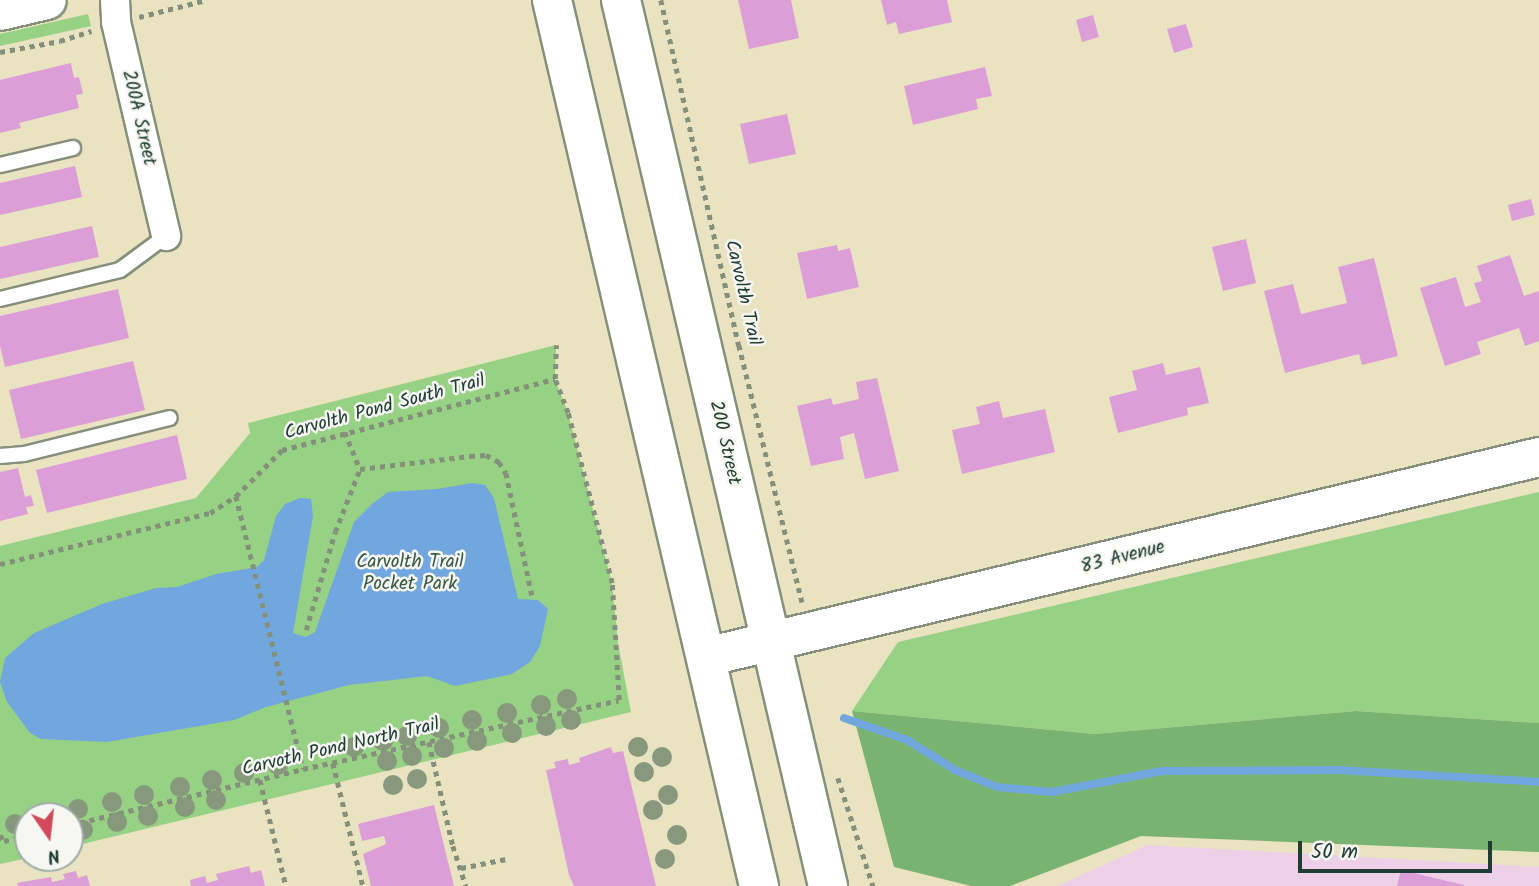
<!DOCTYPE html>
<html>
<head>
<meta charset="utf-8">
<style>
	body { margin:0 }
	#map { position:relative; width:1539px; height:886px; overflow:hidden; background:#e9e3c2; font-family:Kalam,sans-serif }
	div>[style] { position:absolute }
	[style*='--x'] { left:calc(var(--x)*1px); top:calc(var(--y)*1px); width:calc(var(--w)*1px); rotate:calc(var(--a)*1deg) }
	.built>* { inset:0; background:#edd0e8 }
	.green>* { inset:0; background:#97d184 }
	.forest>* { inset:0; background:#79b372 }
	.water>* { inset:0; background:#71a7de }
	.stream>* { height:8px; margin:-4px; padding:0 4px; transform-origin:4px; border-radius:4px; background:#71a7de }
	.building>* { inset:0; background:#dc9ed7 }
	.path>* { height:4.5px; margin-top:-2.25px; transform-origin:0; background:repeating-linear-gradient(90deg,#84907b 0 5px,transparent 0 10px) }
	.roads { filter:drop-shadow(2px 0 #84907b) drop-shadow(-2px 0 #84907b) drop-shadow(0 2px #84907b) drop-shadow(0 -2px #84907b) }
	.lane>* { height:14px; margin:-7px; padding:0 7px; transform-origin:7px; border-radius:7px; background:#fff }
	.street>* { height:28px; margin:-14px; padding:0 14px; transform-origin:14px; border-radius:14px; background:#fff }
	.secondary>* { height:38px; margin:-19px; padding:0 19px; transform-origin:19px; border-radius:19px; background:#fff }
	.primary>* { height:38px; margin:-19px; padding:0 19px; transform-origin:19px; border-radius:19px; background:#fff }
	.trees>* { width:20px; height:20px; margin:-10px; border-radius:50%; background:#87987d }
	span { translate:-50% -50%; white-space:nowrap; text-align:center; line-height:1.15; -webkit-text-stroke:5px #f6f6f2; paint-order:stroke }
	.street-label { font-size:19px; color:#1f3d34 }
	.park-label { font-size:19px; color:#375b44 }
	.north { position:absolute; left:14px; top:802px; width:70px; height:70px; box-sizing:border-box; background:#f6f6f2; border:2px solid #a0aca6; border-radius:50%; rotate:166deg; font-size:19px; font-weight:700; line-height:28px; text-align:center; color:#1f3d34 }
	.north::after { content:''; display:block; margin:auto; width:24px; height:32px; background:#d1495b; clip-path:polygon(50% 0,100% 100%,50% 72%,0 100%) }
	.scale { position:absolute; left:1298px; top:841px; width:194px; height:32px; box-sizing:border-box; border:4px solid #1f3d34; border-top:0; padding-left:9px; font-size:21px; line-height:24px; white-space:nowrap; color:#1f3d34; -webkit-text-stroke:5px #f6f6f2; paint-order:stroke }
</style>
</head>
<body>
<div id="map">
	<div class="built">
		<i style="clip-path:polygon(1148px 845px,1539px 867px,1539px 886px,1057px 886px)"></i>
	</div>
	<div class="green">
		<i style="clip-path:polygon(88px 14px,91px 26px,0 46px,0 34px)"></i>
		<i style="clip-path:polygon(556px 345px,555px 379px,568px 413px,612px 583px,618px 643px,631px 712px,70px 847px,70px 816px,28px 816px,28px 858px,0 864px,0 546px,196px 498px,250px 433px,248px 423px)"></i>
		<i style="clip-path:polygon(1539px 492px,1539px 723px,1356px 711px,1095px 734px,852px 711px,898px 642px)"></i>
	</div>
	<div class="forest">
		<i style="clip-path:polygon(852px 711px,1095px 734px,1356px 711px,1539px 723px,1539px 852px,1141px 836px,1010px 886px,971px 886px,894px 867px)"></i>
	</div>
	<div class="water">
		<i style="clip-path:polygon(472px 483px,485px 485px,494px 498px,518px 599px,538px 600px,548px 609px,540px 646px,530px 662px,512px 674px,455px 686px,427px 676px,349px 685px,266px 707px,234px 720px,107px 742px,41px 739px,30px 733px,7px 702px,0 682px,5px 658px,34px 633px,102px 604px,156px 588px,177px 587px,216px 574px,257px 567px,264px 560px,276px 516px,285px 504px,300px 498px,311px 499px,313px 516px,293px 633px,306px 637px,315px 632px,354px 522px,372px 504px,388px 492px,437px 489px)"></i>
	</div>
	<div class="stream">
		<i style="--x:844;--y:718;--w:67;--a:19.2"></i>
		<i style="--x:907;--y:740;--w:57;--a:32"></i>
		<i style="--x:955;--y:770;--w:45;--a:22"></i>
		<i style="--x:997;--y:787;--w:55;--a:5.2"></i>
		<i style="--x:1052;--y:792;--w:112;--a:-10.8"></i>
		<i style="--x:1162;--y:771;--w:177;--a:-0.3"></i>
		<i style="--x:1339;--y:770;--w:200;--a:3.4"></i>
	</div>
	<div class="building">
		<i style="clip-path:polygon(738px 0,791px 0,799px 38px,749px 49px)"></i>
		<i style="clip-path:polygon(881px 0,947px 0,952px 22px,899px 34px,896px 22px,887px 25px)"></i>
		<i style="clip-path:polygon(1093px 15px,1099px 37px,1082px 42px,1076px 20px)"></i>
		<i style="clip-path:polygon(1186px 24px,1193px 47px,1174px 53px,1167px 29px)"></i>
		<i style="clip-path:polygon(71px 63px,74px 78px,79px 77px,83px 94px,76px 95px,79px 108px,19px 123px,21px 128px,0 133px,0 80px)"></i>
		<i style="clip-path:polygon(985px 67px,992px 96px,976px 99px,978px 109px,913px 125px,904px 86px)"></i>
		<i style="clip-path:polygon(787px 114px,796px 154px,749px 164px,740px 124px)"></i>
		<i style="clip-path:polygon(75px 166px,82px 197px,0 215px,0 183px)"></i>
		<i style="clip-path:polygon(1531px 199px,1535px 215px,1512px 221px,1508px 205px)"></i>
		<i style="clip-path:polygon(92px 226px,99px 257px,0 279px,0 247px)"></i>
		<i style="clip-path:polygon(1246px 239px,1256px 283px,1223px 291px,1212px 247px)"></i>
		<i style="clip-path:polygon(837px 245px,838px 251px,850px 248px,859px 287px,807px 299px,797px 253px)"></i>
		<i style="clip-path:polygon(1510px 255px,1524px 296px,1539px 291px,1539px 341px,1525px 346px,1519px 328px,1477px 342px,1481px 354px,1445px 366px,1420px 288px,1456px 277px,1465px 307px,1481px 302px,1474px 283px,1482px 281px,1477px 266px)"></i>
		<i style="clip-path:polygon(1374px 258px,1398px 356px,1362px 365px,1359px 354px,1285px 373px,1264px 291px,1293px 284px,1301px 314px,1347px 303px,1338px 267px)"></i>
		<i style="clip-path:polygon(118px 289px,129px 338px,5px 367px,0 346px,0 316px)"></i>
		<i style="clip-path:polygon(133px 361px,145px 410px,21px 439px,9px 390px)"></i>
		<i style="clip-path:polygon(1163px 363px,1166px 375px,1200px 367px,1209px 403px,1187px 408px,1188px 415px,1118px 433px,1109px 397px,1137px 390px,1132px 371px)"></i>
		<i style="clip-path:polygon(877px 378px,899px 471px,865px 479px,854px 433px,840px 437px,844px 459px,811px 466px,797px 406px,831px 398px,833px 405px,859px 399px,856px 382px)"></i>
		<i style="clip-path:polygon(999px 401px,1003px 418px,1045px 409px,1055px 452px,962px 474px,952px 430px,980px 424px,976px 407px)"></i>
		<i style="clip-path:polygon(177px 435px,187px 479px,47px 513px,36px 470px)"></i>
		<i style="clip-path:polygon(18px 468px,25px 497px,31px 495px,34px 506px,26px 507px,28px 514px,0 521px,0 472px)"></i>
		<i style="clip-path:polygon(611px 747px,613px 753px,623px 751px,656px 886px,574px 886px,569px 875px,546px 770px,556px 768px,554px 762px,568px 759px,569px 765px,580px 762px,579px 758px)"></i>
		<i style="clip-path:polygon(434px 805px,454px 886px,371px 886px,363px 854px,386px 844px,384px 836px,362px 841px,358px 824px)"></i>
		<i style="clip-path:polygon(249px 866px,251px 873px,261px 870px,265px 886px,191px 886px,190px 880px,205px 876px,207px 883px,218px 880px,216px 874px)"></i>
		<i style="clip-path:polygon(1401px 870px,1464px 885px,1464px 886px,1397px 886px)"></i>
		<i style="clip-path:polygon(76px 871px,78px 878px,87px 875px,90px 886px,18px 886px,17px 883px,51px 877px,52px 882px,65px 879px,63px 874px)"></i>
	</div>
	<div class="path">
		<i style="--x:661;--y:0;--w:354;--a:77.3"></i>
		<i style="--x:739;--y:345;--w:265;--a:76.2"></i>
		<i style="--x:139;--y:17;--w:69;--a:-14.2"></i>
		<i style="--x:0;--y:52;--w:61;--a:-10.4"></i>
		<i style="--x:60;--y:41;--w:33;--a:-18"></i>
		<i style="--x:345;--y:432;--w:40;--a:68"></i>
		<i style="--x:360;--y:469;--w:111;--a:-6.7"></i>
		<i style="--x:470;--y:456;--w:16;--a:-4"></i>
		<i style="--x:486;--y:455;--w:15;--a:28"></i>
		<i style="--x:499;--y:462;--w:13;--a:58"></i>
		<i style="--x:506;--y:473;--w:125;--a:78"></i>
		<i style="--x:236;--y:496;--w:281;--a:76.2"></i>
		<i style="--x:0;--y:564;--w:216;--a:-13.7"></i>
		<i style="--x:210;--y:513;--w:31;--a:-33"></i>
		<i style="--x:236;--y:496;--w:65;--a:-45"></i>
		<i style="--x:282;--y:450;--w:282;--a:-14.6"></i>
		<i style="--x:306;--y:630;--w:102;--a:-73.5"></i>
		<i style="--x:335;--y:532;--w:68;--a:-68.4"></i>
		<i style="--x:429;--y:742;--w:107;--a:77"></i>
		<i style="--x:453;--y:846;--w:42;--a:72"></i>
		<i style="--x:333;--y:763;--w:127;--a:76.3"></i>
		<i style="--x:838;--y:778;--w:114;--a:72"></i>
		<i style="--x:260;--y:780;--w:109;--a:76.2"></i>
		<i style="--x:70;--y:825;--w:240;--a:-13.5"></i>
		<i style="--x:303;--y:769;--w:323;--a:-12.3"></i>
		<i style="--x:619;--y:700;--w:117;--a:-93.4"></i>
		<i style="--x:612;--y:583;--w:176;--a:-104.5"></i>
		<i style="--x:568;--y:413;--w:36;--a:-111"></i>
		<i style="--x:555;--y:379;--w:34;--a:-88"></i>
		<i style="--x:0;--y:835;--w:7;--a:56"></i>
		<i style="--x:4;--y:841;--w:25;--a:-14"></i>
		<i style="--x:461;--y:868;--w:46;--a:-11.3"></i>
	</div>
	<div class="roads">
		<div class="lane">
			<i style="--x:0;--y:165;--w:75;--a:-13.1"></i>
			<i style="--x:0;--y:299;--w:123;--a:-13.6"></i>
			<i style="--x:120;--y:270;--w:57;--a:-36.5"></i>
			<i style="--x:0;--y:456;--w:24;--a:-5"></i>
			<i style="--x:24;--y:454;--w:150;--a:-13.9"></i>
		</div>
		<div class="street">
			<i style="--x:115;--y:0;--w:22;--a:87"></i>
			<i style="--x:116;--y:22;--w:220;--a:76.8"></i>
		</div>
		<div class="secondary">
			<i style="--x:0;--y:11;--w:48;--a:-13.2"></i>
			<i style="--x:706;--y:657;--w:857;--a:-13.5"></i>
		</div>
		<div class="primary">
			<i style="--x:552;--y:0;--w:910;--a:76.85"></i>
			<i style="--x:621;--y:0;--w:910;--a:76.85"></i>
		</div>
	</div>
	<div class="trees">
		<i style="left:567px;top:699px"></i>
		<i style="left:541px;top:705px"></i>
		<i style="left:507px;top:713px"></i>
		<i style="left:472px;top:720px"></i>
		<i style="left:571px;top:720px"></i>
		<i style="left:546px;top:726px"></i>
		<i style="left:439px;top:728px"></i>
		<i style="left:512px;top:733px"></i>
		<i style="left:407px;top:736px"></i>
		<i style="left:383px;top:741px"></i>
		<i style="left:477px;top:741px"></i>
		<i style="left:354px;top:747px"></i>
		<i style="left:638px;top:747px"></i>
		<i style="left:444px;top:748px"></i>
		<i style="left:412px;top:756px"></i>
		<i style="left:662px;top:757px"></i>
		<i style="left:387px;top:761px"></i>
		<i style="left:278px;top:765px"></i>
		<i style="left:644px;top:772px"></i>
		<i style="left:244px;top:773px"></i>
		<i style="left:417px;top:779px"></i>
		<i style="left:212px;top:780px"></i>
		<i style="left:393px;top:785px"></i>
		<i style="left:180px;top:787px"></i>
		<i style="left:144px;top:795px"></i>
		<i style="left:668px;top:795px"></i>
		<i style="left:216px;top:800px"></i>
		<i style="left:112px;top:802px"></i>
		<i style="left:185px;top:807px"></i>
		<i style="left:78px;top:809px"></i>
		<i style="left:653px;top:810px"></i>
		<i style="left:148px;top:816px"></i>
		<i style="left:117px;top:822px"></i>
		<i style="left:15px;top:824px"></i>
		<i style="left:83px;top:830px"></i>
		<i style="left:677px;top:835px"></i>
		<i style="left:665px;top:859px"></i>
	</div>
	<div class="street-label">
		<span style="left:138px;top:118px;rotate:77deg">200A Street</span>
		<span style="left:742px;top:293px;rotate:77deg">Carvolth Trail</span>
		<span style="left:385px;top:408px;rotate:-15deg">Carvolth Pond South Trail</span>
		<span style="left:724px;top:443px;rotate:77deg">200 Street</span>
		<span style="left:1123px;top:558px;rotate:-14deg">83 Avenue</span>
		<span style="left:341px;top:748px;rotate:-13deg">Carvoth Pond North Trail</span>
	</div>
	<div class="park-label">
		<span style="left:410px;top:574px">Carvolth Trail<br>Pocket Park</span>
	</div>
	<div class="north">N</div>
	<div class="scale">50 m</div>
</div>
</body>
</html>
